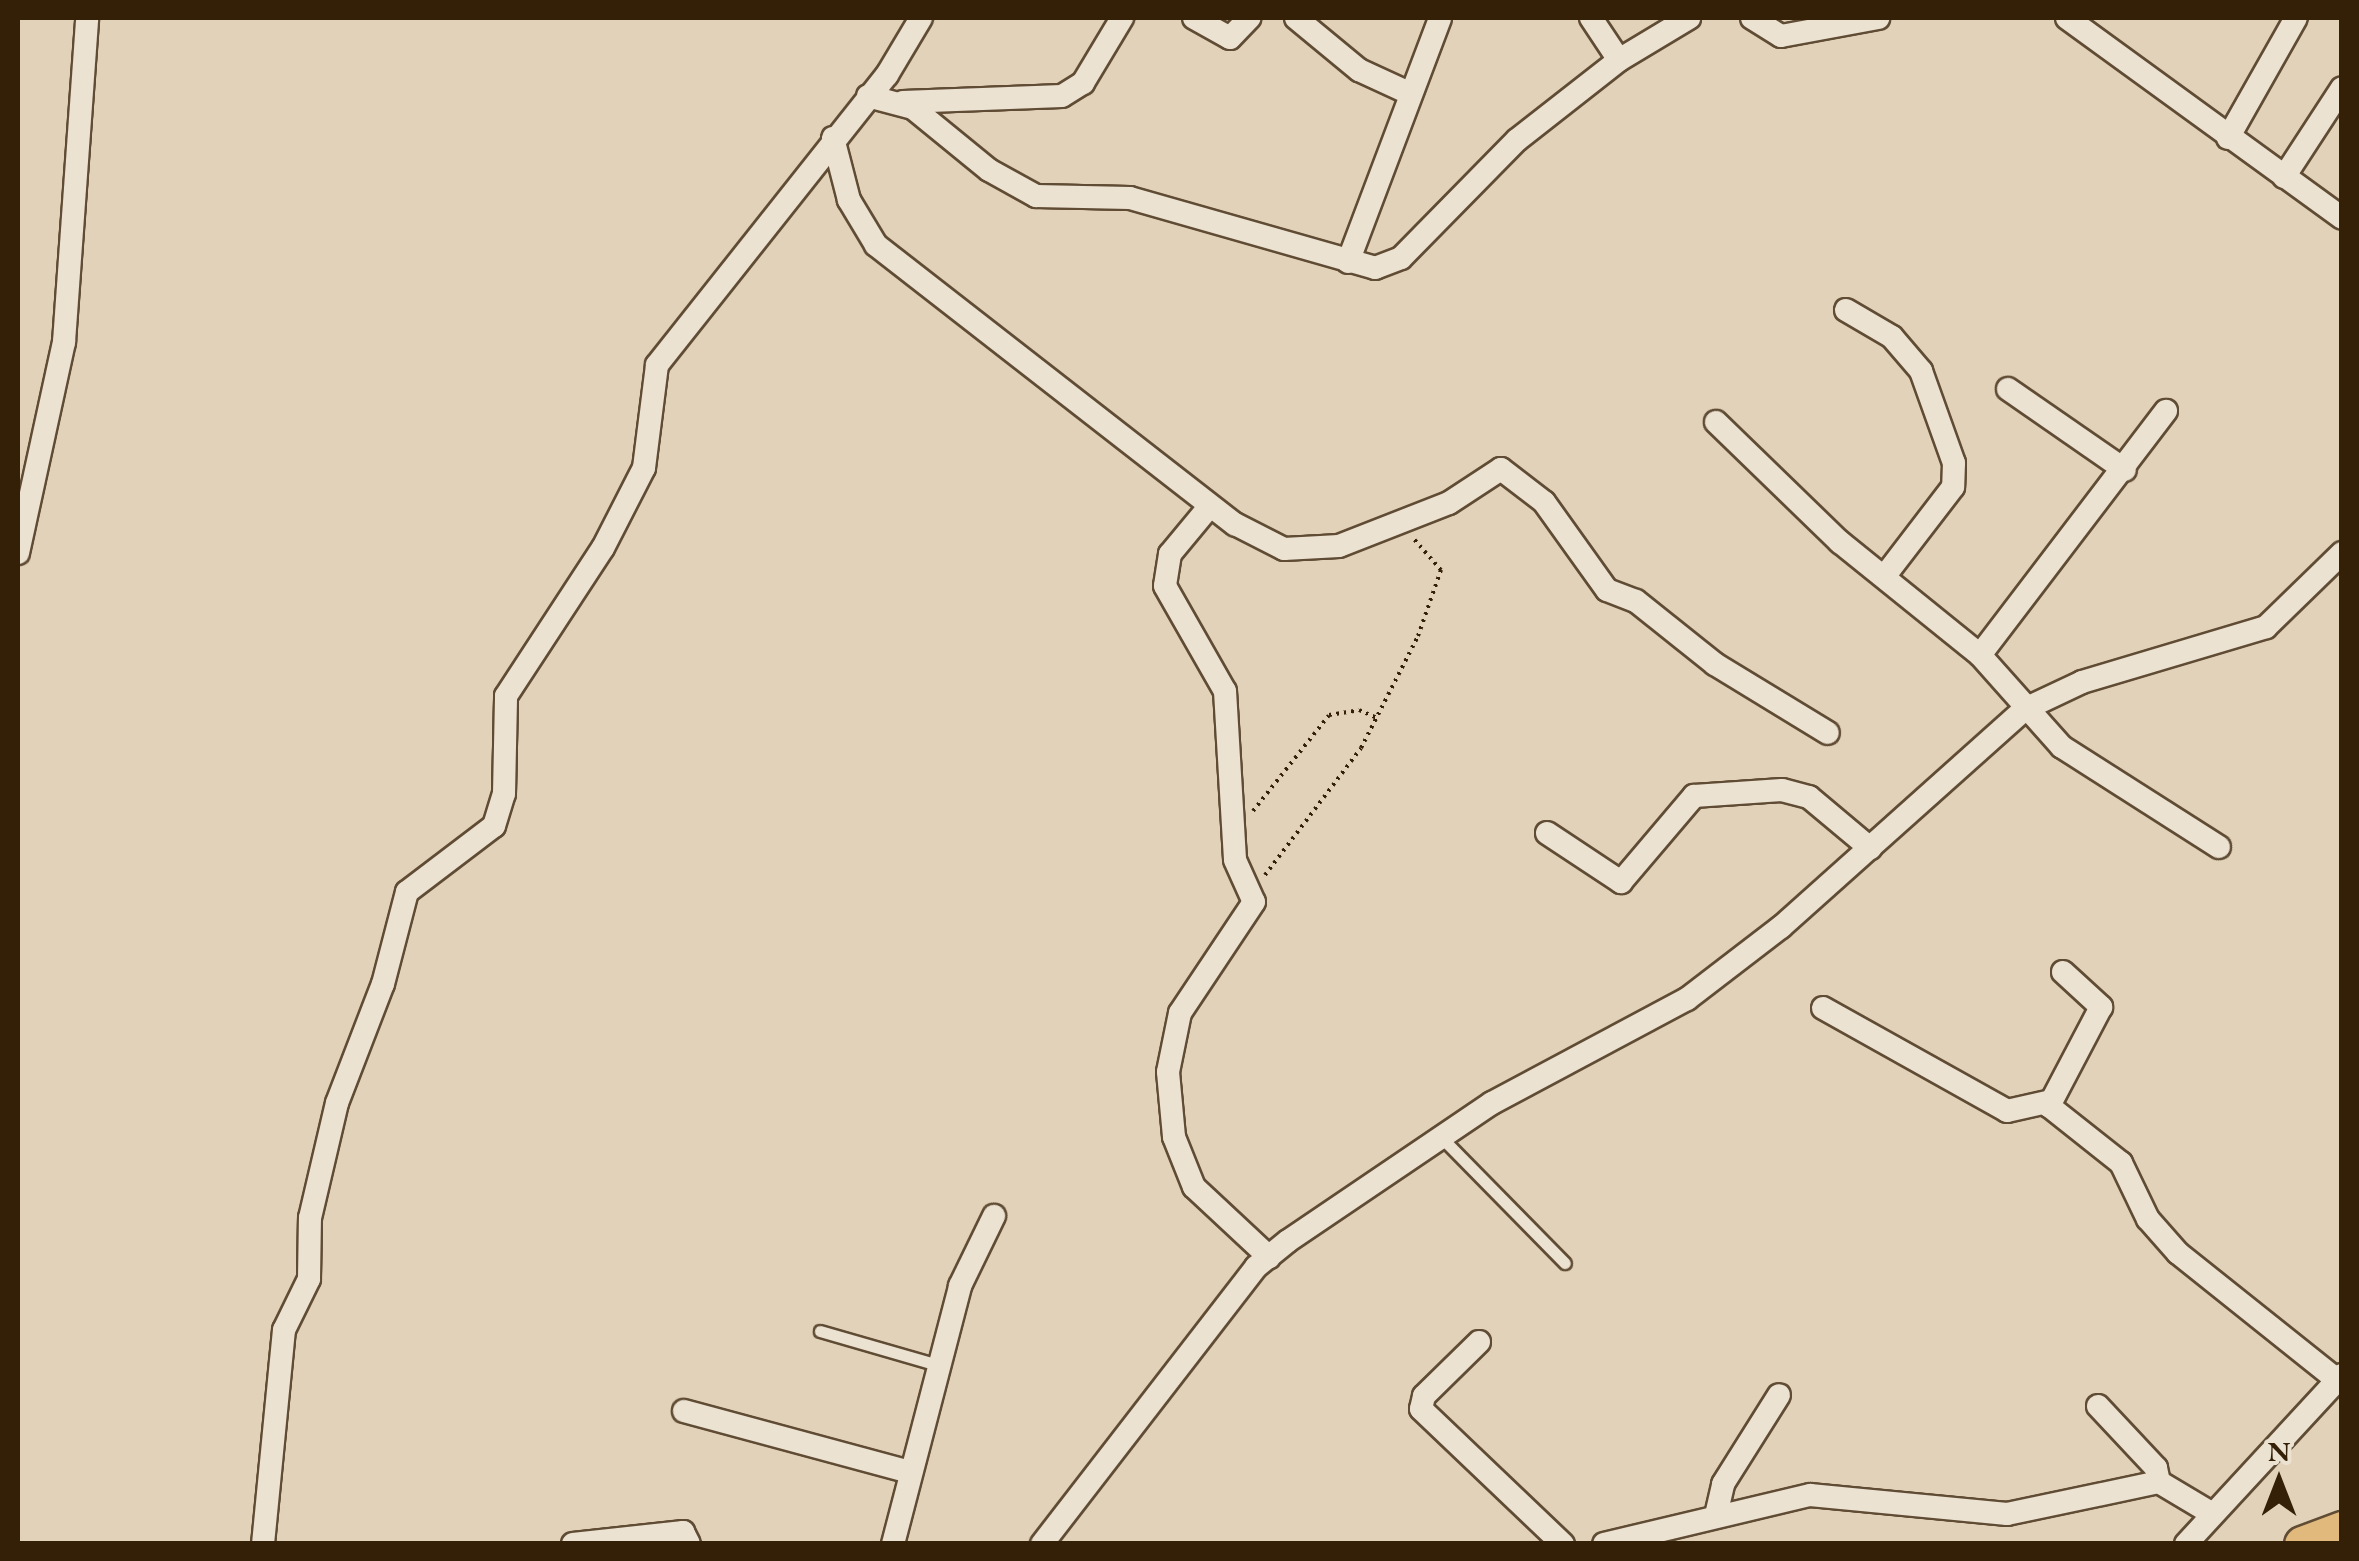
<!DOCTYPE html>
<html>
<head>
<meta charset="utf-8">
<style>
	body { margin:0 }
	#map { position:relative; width:2359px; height:1561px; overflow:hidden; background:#e2d2ba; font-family:"EB Garamond",serif }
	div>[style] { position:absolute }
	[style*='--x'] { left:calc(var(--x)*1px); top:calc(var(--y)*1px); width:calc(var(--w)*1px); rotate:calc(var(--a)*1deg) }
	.path>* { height:4px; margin-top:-2px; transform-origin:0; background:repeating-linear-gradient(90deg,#341f07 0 2.5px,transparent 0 7.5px) }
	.roads { filter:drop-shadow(2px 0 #604c34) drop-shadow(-2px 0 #604c34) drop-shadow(0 2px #604c34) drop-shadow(0 -2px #604c34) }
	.service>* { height:11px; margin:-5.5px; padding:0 5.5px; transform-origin:5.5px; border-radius:5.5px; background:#ece2d2 }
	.minor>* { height:22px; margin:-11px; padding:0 11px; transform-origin:11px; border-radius:11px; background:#ece2d2 }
	.primary>* { height:35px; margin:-17.5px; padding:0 17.5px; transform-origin:17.5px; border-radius:17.5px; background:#e1b97d }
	span { translate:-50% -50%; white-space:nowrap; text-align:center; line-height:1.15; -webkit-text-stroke:8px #ece2d2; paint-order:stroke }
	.frame { position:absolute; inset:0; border:20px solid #341f07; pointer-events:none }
	.north { position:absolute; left:2229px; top:1431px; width:100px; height:100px; -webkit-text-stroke:8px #ece2d2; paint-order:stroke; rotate:0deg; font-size:28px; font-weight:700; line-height:40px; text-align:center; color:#341f07 }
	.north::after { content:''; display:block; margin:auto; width:35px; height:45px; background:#341f07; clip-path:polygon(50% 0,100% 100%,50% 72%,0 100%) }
</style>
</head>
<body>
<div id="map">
	<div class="path">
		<i style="--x:1253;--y:811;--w:122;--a:-51.6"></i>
		<i style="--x:1329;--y:715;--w:30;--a:-9"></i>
		<i style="--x:1359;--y:710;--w:22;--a:24"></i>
		<i style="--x:1265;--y:875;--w:159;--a:-52.9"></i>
		<i style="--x:1361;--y:748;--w:126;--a:-63"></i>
		<i style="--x:1418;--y:636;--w:70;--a:-70.8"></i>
		<i style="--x:1441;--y:570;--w:43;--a:-131.2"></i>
	</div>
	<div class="roads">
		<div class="service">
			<i style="--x:1440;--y:1136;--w:178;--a:45.5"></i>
			<i style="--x:820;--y:1331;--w:123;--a:16.1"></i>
		</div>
		<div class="minor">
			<i style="--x:1194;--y:18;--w:41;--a:29.1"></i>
			<i style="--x:1230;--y:38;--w:28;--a:-46"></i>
			<i style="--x:1296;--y:18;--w:82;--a:39.5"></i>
			<i style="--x:1359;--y:70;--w:55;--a:24.7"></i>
			<i style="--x:1591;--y:18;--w:50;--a:56.3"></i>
			<i style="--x:1752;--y:18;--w:34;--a:32"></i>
			<i style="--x:1781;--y:36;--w:99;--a:-10.5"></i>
			<i style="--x:2067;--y:18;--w:340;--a:36"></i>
			<i style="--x:868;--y:96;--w:47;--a:14.9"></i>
			<i style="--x:913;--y:108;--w:98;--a:39.2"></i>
			<i style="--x:989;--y:170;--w:54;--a:29"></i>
			<i style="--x:1036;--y:196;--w:94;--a:1.2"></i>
			<i style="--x:1130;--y:198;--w:255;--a:15.9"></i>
			<i style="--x:1375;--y:268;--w:28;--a:-21"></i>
			<i style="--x:1401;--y:258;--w:165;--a:-45.5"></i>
			<i style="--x:1517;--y:140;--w:130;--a:-38.1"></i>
			<i style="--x:1619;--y:60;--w:82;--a:-31"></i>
			<i style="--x:903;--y:102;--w:159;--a:-2.2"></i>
			<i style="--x:1062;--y:96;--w:25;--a:-32"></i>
			<i style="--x:1083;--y:83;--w:76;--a:-59"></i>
			<i style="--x:833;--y:138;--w:64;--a:75.5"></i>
			<i style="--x:849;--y:200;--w:52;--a:59"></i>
			<i style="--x:876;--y:245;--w:455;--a:37.9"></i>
			<i style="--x:1235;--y:524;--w:55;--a:27"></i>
			<i style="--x:1284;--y:549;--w:55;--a:-3.1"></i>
			<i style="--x:1339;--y:546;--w:118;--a:-21.4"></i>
			<i style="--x:1449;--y:503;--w:62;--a:-33.2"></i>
			<i style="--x:1501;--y:469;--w:54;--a:37.5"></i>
			<i style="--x:1544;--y:502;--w:108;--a:54.4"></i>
			<i style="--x:1607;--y:590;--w:31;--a:21"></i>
			<i style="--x:1636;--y:601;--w:101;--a:38.6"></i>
			<i style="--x:1715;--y:664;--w:132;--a:31.4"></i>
			<i style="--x:2228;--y:138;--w:138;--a:-60.5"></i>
			<i style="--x:2284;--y:177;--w:106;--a:-56.9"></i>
			<i style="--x:1348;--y:262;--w:261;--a:-69.3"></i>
			<i style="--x:1846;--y:310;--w:53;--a:30.4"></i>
			<i style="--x:1892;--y:337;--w:45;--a:49.5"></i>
			<i style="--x:1921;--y:371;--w:98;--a:70.3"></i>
			<i style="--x:1954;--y:463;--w:24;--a:92"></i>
			<i style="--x:1953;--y:487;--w:113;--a:127.5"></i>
			<i style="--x:2008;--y:389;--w:142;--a:34.7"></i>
			<i style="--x:1716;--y:422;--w:173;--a:44.1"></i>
			<i style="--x:1840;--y:542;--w:180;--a:38.9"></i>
			<i style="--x:1980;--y:655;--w:123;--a:48.3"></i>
			<i style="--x:2062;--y:747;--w:186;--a:32.5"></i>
			<i style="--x:1209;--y:507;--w:61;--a:129.7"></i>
			<i style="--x:1170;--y:554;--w:32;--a:99"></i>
			<i style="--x:1165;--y:586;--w:121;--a:60.3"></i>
			<i style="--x:1225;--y:691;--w:169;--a:86.6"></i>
			<i style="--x:1235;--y:860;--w:46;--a:65.7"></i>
			<i style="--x:1254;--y:902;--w:133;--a:123.7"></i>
			<i style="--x:1180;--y:1013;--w:60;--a:101.5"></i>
			<i style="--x:1168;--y:1072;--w:65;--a:84.7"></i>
			<i style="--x:1174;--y:1137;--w:54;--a:68.2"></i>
			<i style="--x:1194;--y:1187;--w:103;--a:43"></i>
			<i style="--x:18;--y:553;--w:216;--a:-77.7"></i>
			<i style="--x:64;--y:342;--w:325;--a:-85.9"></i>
			<i style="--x:1980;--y:655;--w:307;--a:-52.7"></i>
			<i style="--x:1547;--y:833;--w:89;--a:33.5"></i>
			<i style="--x:1621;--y:882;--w:113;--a:-49.7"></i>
			<i style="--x:1694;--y:796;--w:88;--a:-3.9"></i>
			<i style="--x:1782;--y:790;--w:28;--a:15"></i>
			<i style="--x:1809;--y:797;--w:80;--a:39.9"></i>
			<i style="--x:2063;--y:972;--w:52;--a:42.6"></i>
			<i style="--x:2101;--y:1007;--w:112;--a:117.7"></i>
			<i style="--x:2049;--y:1106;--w:92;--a:38.4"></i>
			<i style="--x:2121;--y:1163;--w:62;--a:64.3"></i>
			<i style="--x:2148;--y:1219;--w:45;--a:48.6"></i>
			<i style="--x:2178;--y:1253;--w:203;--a:38.6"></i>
			<i style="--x:1823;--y:1008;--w:211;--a:29.2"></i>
			<i style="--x:2007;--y:1111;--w:41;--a:-12.7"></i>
			<i style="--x:1479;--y:1342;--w:77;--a:135.5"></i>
			<i style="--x:1424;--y:1396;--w:13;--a:103"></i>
			<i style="--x:1421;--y:1409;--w:196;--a:43.6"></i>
			<i style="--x:2098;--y:1406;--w:85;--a:46.9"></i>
			<i style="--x:2156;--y:1468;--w:14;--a:78"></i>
			<i style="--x:684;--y:1411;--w:234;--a:15.1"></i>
			<i style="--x:1717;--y:1511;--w:28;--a:-77"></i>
			<i style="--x:1723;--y:1484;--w:105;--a:-57.8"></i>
			<i style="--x:263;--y:1544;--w:215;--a:-84.4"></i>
			<i style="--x:284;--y:1330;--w:57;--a:-63.9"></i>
			<i style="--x:309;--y:1279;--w:61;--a:-89.1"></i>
			<i style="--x:310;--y:1218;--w:118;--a:-76.8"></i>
			<i style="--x:337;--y:1103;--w:128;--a:-68.9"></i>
			<i style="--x:383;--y:984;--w:95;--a:-75.4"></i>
			<i style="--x:407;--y:892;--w:109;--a:-37.2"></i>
			<i style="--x:494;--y:826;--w:34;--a:-73"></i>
			<i style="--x:504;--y:794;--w:98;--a:-88.8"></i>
			<i style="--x:506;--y:696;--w:177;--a:-56.8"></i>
			<i style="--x:603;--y:548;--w:90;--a:-62.9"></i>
			<i style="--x:644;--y:468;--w:104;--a:-82.8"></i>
			<i style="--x:657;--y:365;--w:370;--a:-51.6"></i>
			<i style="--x:887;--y:75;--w:66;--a:-59.2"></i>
			<i style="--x:573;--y:1544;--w:111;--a:-6.2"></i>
			<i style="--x:683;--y:1532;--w:13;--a:63"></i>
			<i style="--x:893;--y:1544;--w:267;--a:-75.4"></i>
			<i style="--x:960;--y:1286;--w:78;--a:-64.1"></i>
			<i style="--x:1042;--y:1544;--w:350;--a:-52.3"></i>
			<i style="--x:1256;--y:1267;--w:41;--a:-39.1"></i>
			<i style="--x:1288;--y:1241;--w:246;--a:-34.1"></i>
			<i style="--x:1492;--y:1103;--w:221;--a:-28.1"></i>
			<i style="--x:1687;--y:999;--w:118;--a:-37.5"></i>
			<i style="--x:1781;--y:927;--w:327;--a:-41.8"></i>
			<i style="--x:2025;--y:709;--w:63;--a:-25.3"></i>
			<i style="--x:2082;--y:682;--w:192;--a:-16.6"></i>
			<i style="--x:2266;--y:627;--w:106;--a:-44.2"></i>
			<i style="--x:1604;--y:1544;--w:212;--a:-13.4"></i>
			<i style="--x:1810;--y:1495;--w:198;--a:5.5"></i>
			<i style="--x:2007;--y:1514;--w:155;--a:-11.9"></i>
			<i style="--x:2159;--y:1482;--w:61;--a:30.8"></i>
			<i style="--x:2186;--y:1544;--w:230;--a:-47.3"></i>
		</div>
		<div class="primary">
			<i style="--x:2302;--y:1544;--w:43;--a:-20.6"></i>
		</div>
	</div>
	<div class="frame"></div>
	<div class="north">N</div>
</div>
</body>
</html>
